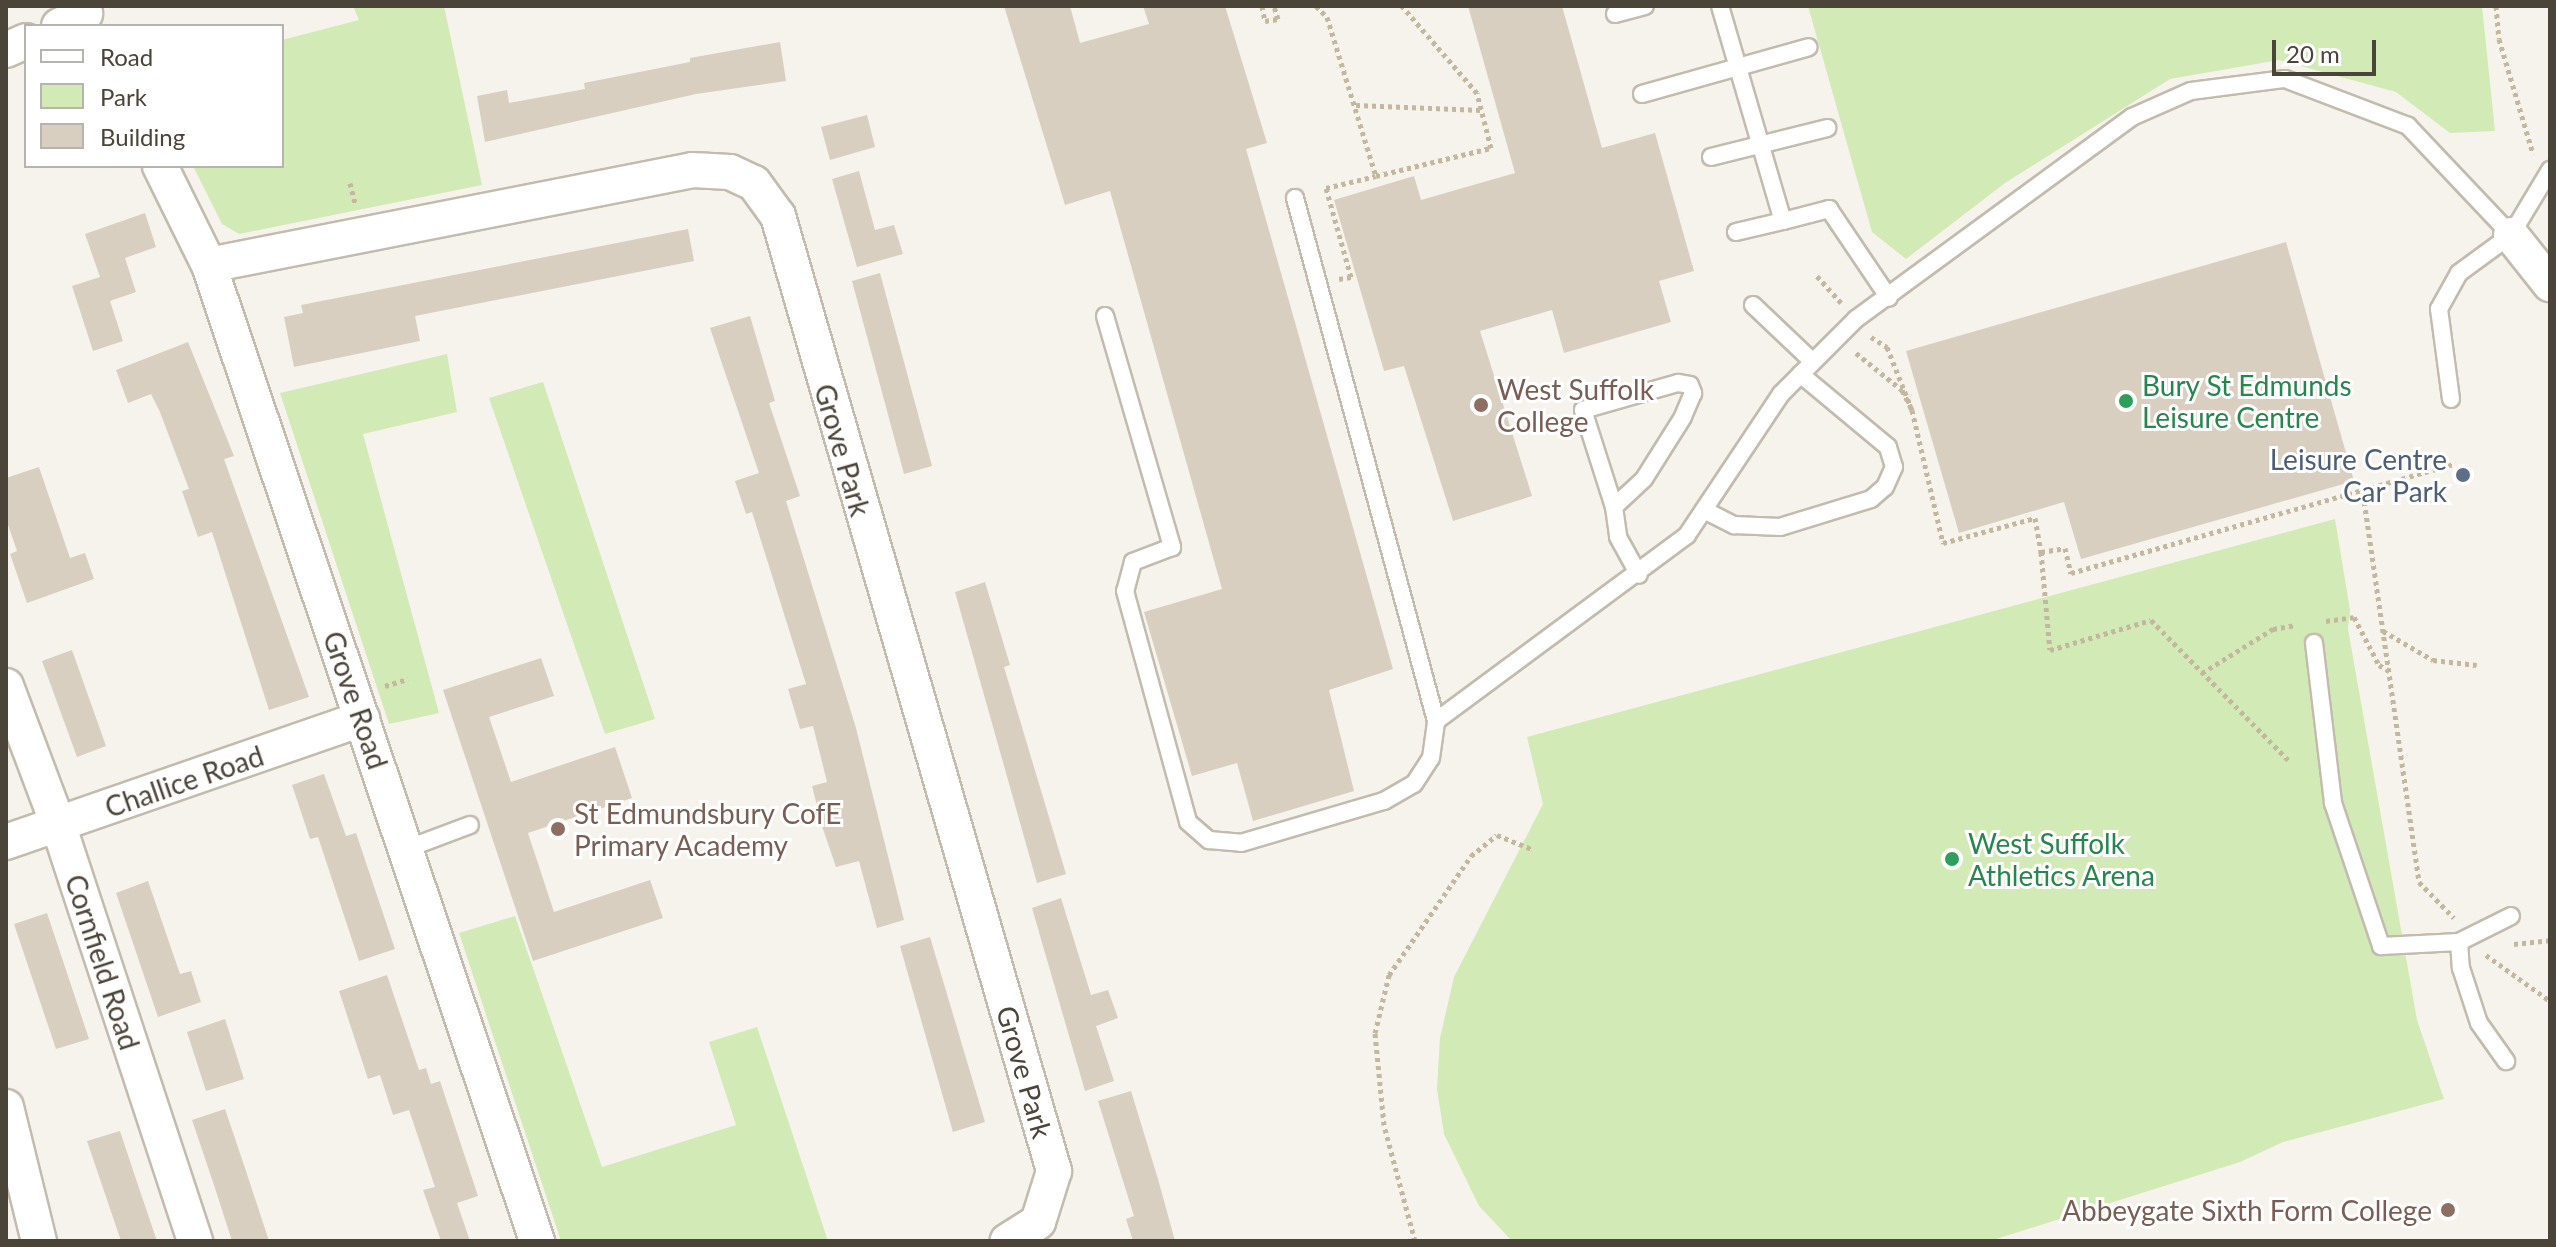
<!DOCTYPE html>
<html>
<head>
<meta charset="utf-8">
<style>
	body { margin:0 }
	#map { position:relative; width:2556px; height:1247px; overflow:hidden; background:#f6f3ec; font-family:Lato,sans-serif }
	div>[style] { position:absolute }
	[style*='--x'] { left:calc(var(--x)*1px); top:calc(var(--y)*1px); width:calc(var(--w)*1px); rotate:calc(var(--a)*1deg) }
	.green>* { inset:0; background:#d2eab5 }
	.building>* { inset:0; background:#d8cfc1 }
	.path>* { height:5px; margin-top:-2.5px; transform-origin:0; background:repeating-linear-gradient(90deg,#c4b79f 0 4px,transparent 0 8px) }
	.roads { filter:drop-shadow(2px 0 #c2bbae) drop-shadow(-2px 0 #c2bbae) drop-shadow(0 2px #c2bbae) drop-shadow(0 -2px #c2bbae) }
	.service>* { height:16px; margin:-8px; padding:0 8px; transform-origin:8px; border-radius:8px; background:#fff }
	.minor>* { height:34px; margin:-17px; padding:0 17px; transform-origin:17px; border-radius:17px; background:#fff }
	.dots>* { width:22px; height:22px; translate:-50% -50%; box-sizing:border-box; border:4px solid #fff; border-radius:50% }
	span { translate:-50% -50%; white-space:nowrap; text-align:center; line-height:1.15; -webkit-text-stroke:6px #fff; paint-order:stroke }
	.leisure-label { font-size:28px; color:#27864d }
	.left { translate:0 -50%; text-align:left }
	.education-label { font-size:28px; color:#785e54 }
	.right { translate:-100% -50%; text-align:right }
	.street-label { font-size:28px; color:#4b4439 }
	.service-label { font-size:28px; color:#4e5e75 }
	.frame { position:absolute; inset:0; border:8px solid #4b4439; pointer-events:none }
	.legend { position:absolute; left:24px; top:24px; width:260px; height:144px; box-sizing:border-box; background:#fff; border:2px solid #b7b4b0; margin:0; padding:10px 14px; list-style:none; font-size:24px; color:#4b4439 }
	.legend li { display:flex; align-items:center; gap:16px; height:40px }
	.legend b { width:40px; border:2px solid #b7b4b0 }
	.scale { position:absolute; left:2272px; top:40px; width:104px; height:36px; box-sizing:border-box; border:4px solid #4b4439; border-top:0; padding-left:10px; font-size:24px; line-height:28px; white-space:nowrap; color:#4b4439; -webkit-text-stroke:6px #fff; paint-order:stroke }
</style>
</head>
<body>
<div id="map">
	<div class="green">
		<i style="clip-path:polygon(353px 6px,444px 6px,482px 185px,239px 234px,222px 224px,193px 166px,282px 166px,282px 40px,359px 20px)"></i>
		<i style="clip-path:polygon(1808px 6px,2482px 6px,2495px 131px,2450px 133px,2396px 92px,2279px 60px,2170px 79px,2005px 183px,1906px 259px,1872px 232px)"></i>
		<i style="clip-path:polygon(447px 354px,457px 412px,363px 434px,439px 713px,389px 724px,280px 393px)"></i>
		<i style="clip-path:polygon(543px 382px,655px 719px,605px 734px,489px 398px)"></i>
		<i style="clip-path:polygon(2335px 519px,2350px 610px,2348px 629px,2417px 1020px,2444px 1099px,2283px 1142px,2240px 1162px,1990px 1241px,1512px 1241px,1479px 1206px,1444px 1134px,1437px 1089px,1440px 1038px,1454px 977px,1543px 804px,1527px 737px)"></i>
		<i style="clip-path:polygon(515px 916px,602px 1167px,736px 1125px,709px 1042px,757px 1027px,828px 1241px,561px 1241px,459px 933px)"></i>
	</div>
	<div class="building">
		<i style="clip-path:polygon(1004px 6px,1070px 6px,1080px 43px,1149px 24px,1143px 6px,1225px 6px,1267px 143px,1246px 149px,1393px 669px,1329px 690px,1354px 791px,1253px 821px,1237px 763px,1192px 776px,1144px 612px,1222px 589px,1110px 191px,1065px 205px)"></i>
		<i style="clip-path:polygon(1468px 6px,1562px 6px,1602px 148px,1655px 133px,1694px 271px,1659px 281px,1671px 322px,1564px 353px,1552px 310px,1480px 331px,1532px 496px,1453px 521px,1404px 366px,1384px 371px,1334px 200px,1414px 176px,1421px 200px,1515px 173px)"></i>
		<i style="clip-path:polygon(780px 42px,786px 81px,696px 94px,485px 142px,477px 96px,507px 90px,509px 103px,585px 89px,584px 83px,690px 62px,690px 58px)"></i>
		<i style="clip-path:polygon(867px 115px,875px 147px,830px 160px,821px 127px)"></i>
		<i style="clip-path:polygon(859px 171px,875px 230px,894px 225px,903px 254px,857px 267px,832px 179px)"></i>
		<i style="clip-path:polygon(145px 213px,156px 247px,125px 258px,136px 292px,110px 301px,123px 341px,93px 351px,72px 286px,100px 277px,85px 234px)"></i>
		<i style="clip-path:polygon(688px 229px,694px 261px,415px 316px,420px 341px,294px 367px,284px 317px,303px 313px,301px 305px)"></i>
		<i style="clip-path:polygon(2286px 242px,2354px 481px,2081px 559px,2064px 502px,1959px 533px,1906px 351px)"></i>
		<i style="clip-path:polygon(880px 273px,932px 466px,904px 474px,852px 281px)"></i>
		<i style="clip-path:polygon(750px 316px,775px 401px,769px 403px,800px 496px,786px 501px,856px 728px,904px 920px,877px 928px,859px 861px,836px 867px,823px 829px,812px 786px,827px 782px,813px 726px,800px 729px,788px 689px,806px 684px,752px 512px,746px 514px,735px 481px,759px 473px,710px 328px)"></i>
		<i style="clip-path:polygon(188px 342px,234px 456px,224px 459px,309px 697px,269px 710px,212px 532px,198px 537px,182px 491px,189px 489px,160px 412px,151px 394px,128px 403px,116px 370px)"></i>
		<i style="clip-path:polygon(39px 467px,70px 558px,85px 553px,94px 579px,27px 603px,10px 554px,17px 551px,6px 519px,6px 478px)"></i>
		<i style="clip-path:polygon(985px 582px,1010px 665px,1004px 667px,1066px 874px,1037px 883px,955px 592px)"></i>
		<i style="clip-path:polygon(72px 650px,106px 746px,77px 757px,42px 661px)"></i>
		<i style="clip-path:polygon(541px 658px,554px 696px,489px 717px,511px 782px,615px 747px,632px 798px,528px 833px,554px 912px,650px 880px,663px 918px,533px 961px,443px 690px)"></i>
		<i style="clip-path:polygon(324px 774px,346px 836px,356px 833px,395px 949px,359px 961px,318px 837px,310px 839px,292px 785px)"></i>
		<i style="clip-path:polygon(148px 881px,180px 974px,191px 971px,201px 1002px,158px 1017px,116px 893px)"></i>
		<i style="clip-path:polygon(1061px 898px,1091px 995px,1108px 990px,1118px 1018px,1096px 1026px,1114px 1081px,1085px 1091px,1032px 908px)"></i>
		<i style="clip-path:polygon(47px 913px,89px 1039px,56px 1049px,14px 924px)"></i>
		<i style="clip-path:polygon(930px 937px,985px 1122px,953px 1132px,900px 946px)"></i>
		<i style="clip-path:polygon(387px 975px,419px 1070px,426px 1068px,431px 1084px,440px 1081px,478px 1196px,457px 1203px,470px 1241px,441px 1241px,423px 1190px,435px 1187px,409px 1110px,393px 1115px,380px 1075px,368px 1079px,339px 991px)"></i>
		<i style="clip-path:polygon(225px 1019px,244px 1079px,206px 1091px,187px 1032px)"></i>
		<i style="clip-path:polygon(1131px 1091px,1158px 1179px,1175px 1241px,1133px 1241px,1126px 1219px,1134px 1216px,1098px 1101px)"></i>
		<i style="clip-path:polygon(225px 1109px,246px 1171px,269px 1241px,232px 1241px,213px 1182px,192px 1120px)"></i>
		<i style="clip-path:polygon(120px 1131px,141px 1194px,157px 1241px,121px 1241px,87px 1141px)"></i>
	</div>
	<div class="path">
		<i style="--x:1262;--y:6;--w:15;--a:79"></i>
		<i style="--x:1265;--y:21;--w:13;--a:-9"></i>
		<i style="--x:1278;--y:19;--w:14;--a:-107"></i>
		<i style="--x:1316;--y:6;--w:16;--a:45"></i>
		<i style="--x:1327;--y:17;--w:166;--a:72.9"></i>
		<i style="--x:1376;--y:176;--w:118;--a:-13.7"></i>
		<i style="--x:1491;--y:148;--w:57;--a:-104.3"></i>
		<i style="--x:1477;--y:93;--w:115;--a:-130.8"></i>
		<i style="--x:2496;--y:6;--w:33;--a:85"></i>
		<i style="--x:2499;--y:39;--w:120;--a:73.5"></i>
		<i style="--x:1356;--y:105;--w:125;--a:2.3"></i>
		<i style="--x:350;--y:183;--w:21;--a:76"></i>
		<i style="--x:1817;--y:276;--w:36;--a:48"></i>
		<i style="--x:1339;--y:279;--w:12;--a:-9"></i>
		<i style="--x:1351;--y:277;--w:92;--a:-105.7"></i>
		<i style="--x:1326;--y:188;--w:51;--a:-13.5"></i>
		<i style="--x:1871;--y:337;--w:19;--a:32"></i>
		<i style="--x:1887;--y:347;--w:68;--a:68.4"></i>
		<i style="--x:1856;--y:353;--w:59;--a:38.8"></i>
		<i style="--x:1902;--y:390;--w:22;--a:63"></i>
		<i style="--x:1912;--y:410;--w:137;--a:76.9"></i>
		<i style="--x:1943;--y:543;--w:95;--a:-15.2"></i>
		<i style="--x:2035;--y:518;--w:35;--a:80"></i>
		<i style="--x:2041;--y:552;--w:24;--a:-9"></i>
		<i style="--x:2065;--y:548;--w:26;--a:77"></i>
		<i style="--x:2071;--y:573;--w:400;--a:-15.9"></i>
		<i style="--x:2362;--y:486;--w:400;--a:81.8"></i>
		<i style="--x:2419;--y:882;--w:50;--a:45.8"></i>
		<i style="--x:2041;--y:552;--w:98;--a:84.8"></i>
		<i style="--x:2050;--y:650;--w:105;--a:-16.5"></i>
		<i style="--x:2151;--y:620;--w:196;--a:45.6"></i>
		<i style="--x:2326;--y:621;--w:28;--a:-8"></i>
		<i style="--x:2354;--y:617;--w:54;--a:62.5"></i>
		<i style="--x:2379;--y:665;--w:12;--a:31"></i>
		<i style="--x:2383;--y:631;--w:58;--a:30.1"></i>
		<i style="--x:2433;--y:660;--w:44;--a:6.5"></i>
		<i style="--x:2202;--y:673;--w:84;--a:-31.8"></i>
		<i style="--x:2273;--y:629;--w:23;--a:-10"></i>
		<i style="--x:385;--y:686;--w:24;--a:-17"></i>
		<i style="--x:2514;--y:944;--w:36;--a:-6"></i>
		<i style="--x:2486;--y:955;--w:79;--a:35.7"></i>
		<i style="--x:1415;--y:1241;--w:120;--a:-105"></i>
		<i style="--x:1384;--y:1125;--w:92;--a:-95.6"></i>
		<i style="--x:1375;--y:1033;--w:60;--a:-76.4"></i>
		<i style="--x:1389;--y:975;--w:145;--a:-55.4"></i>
		<i style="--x:1471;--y:856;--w:33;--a:-39"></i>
		<i style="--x:1497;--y:835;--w:38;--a:22"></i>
	</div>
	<div class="roads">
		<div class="service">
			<i style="--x:1720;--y:6;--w:224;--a:73.7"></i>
			<i style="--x:1783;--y:221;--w:48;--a:-14.6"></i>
			<i style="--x:1829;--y:209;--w:107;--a:56"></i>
			<i style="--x:1615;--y:14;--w:31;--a:-15"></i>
			<i style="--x:1642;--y:94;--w:173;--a:-15.7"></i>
			<i style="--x:1711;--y:157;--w:120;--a:-14"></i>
			<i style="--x:1295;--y:198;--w:542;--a:74.91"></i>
			<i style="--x:1436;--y:721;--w:312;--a:-36.5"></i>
			<i style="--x:1687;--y:535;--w:169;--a:-56.3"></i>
			<i style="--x:1781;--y:394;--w:106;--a:-45"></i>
			<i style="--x:1856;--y:319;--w:342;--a:-36.2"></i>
			<i style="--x:2132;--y:117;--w:64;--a:-23.8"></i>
			<i style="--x:2191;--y:91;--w:95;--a:-7.3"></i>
			<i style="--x:2285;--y:79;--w:132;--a:20.9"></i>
			<i style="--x:2408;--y:126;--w:150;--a:46.6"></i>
			<i style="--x:1736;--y:232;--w:48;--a:-13.2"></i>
			<i style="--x:1753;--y:305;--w:81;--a:43.5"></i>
			<i style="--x:1105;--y:316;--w:241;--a:73.8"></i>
			<i style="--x:1172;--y:547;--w:42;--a:159"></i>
			<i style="--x:1133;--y:562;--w:30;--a:105"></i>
			<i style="--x:1125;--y:591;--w:239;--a:74.7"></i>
			<i style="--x:1188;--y:822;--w:28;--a:41"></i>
			<i style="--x:1209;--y:840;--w:32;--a:5"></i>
			<i style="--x:1241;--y:843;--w:149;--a:-16.4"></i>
			<i style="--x:1384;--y:801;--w:34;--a:-30"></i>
			<i style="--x:1414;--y:784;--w:31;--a:-57"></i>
			<i style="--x:1431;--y:758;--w:37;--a:-82"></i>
			<i style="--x:2451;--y:399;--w:91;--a:-97.6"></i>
			<i style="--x:2439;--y:309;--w:41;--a:-60.9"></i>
			<i style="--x:2459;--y:273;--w:64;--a:-36.2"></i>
			<i style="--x:2511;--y:235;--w:76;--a:-59"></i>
			<i style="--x:1614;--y:507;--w:102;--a:-107.7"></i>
			<i style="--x:1583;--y:410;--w:99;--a:-15.9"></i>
			<i style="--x:1678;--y:383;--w:12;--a:9"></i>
			<i style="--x:1690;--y:385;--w:9;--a:69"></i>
			<i style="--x:1693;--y:393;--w:26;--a:113"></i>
			<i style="--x:1683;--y:417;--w:73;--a:122.2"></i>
			<i style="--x:1644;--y:479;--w:41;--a:137"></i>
			<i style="--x:1614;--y:507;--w:30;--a:82"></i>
			<i style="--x:1618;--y:537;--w:43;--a:61.1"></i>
			<i style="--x:1704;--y:510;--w:34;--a:27"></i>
			<i style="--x:1734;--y:525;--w:46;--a:2.5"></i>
			<i style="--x:1780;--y:527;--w:95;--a:-17.1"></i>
			<i style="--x:1871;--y:499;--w:18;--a:-41"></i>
			<i style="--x:1885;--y:487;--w:22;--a:-66"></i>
			<i style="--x:1894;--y:467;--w:21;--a:-107"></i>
			<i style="--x:1888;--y:447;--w:114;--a:-140.3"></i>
			<i style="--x:2314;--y:643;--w:161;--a:83.2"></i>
			<i style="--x:2333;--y:803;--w:151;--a:71.4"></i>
			<i style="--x:2381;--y:946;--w:78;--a:-2.9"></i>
			<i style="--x:2459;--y:942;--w:58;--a:-26.6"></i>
			<i style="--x:409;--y:848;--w:65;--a:-20.7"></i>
			<i style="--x:2459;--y:942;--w:26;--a:86"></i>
			<i style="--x:2461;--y:968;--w:58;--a:71.9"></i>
			<i style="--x:2479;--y:1023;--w:47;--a:54.6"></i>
		</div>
		<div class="minor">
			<i style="--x:59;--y:26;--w:29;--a:-25"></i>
			<i style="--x:6;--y:50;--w:22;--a:-24"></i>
			<i style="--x:160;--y:166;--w:110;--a:63.7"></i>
			<i style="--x:209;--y:265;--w:1030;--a:71.42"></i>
			<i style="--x:2511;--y:235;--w:63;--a:51.5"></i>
			<i style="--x:209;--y:265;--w:492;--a:-11.1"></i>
			<i style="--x:692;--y:170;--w:38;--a:3"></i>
			<i style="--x:730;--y:172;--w:26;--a:25"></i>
			<i style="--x:754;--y:183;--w:41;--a:54"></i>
			<i style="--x:778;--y:216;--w:994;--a:73.88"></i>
			<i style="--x:1054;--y:1171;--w:53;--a:107.4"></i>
			<i style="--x:1038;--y:1222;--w:36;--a:148"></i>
			<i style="--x:6;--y:686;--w:147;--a:69.4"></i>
			<i style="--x:58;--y:824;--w:439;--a:71.8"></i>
			<i style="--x:6;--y:842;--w:377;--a:-19.1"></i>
			<i style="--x:6;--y:1107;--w:138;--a:76.2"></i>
		</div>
	</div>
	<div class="dots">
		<i style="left:2126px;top:401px;background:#2e9e5b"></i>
		<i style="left:1481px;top:405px;background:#8d6e63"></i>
		<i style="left:2463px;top:475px;background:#5c6f8a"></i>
		<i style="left:558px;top:829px;background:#8d6e63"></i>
		<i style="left:1952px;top:859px;background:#2e9e5b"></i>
		<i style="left:2448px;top:1210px;background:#8d6e63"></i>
	</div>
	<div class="leisure-label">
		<span class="left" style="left:2142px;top:401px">Bury St Edmunds<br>Leisure Centre</span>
		<span class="left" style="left:1968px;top:859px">West Suffolk<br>Athletics Arena</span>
	</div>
	<div class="education-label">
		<span class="left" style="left:1497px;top:405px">West Suffolk<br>College</span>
		<span class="left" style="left:574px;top:829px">St Edmundsbury CofE<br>Primary Academy</span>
		<span class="right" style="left:2432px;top:1210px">Abbeygate Sixth Form College</span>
	</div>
	<div class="street-label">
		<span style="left:843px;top:450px;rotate:74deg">Grove Park</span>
		<span style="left:356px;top:700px;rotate:71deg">Grove Road</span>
		<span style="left:184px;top:781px;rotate:-19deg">Challice Road</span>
		<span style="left:103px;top:962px;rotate:72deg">Cornfield Road</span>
		<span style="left:1025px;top:1072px;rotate:74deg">Grove Park</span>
	</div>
	<div class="service-label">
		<span class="right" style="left:2447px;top:475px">Leisure Centre<br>Car Park</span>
	</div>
	<div class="frame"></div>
	<ul class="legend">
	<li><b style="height:10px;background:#fff"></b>Road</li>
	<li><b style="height:22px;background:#d2eab5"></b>Park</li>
	<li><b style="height:22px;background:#d8cfc1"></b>Building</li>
	</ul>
	<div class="scale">20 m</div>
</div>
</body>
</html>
